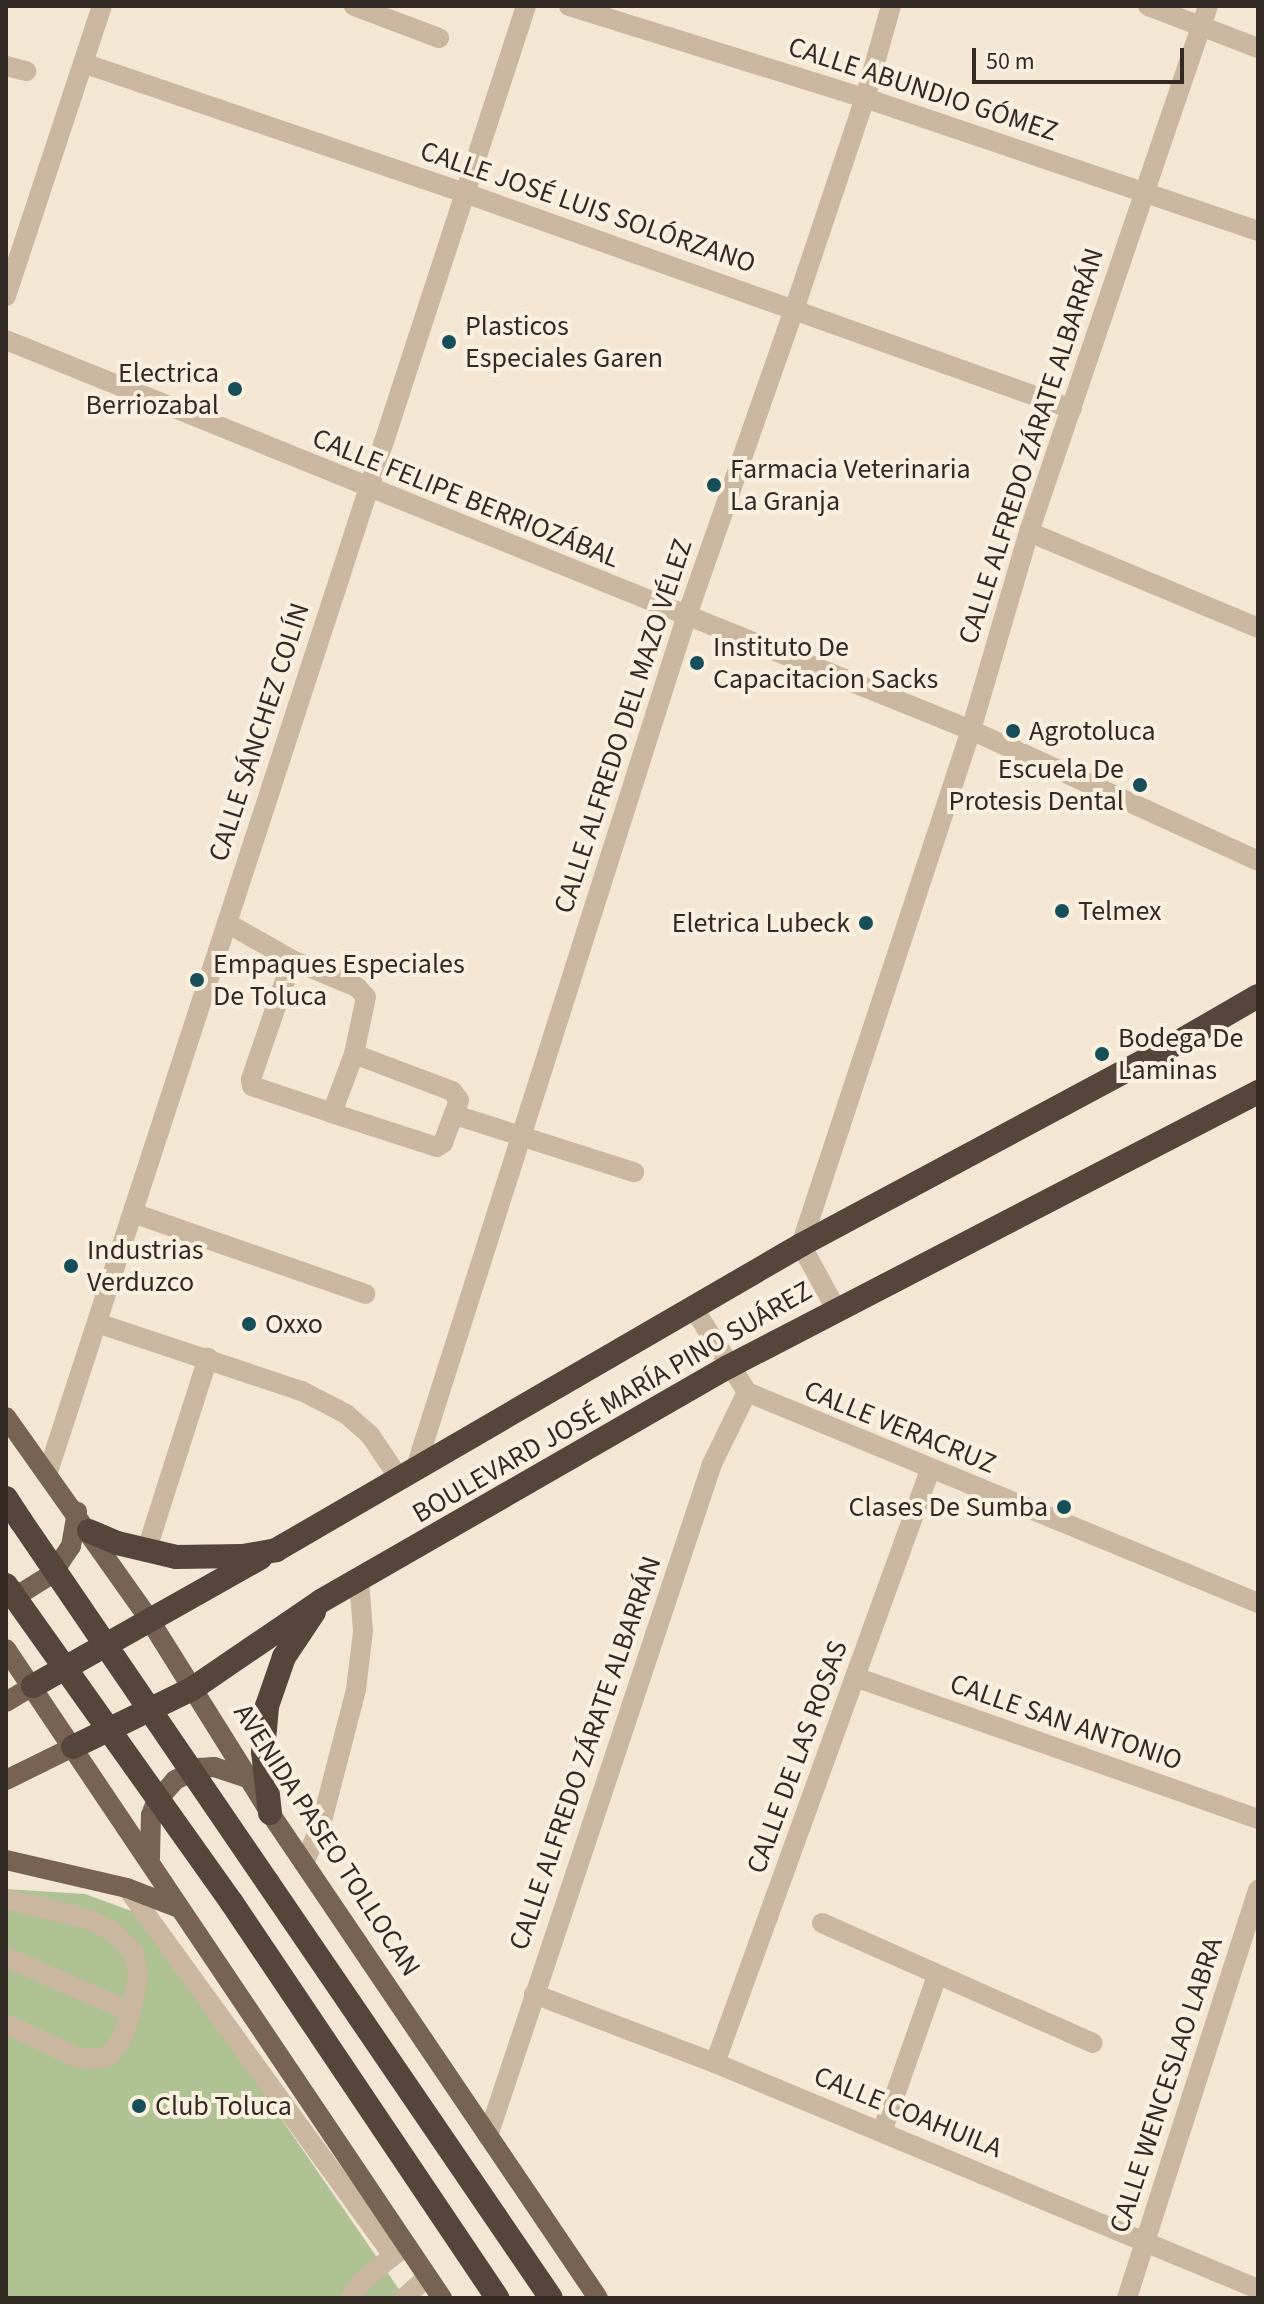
<!DOCTYPE html>
<html>
<head>
<meta charset="utf-8">
<style>
	body { margin:0 }
	#map { position:relative; width:1264px; height:2304px; overflow:hidden; background:#f3e7d4; font-family:"Source Sans 3",sans-serif }
	div>[style] { position:absolute }
	[style*='--x'] { left:calc(var(--x)*1px); top:calc(var(--y)*1px); width:calc(var(--w)*1px); rotate:calc(var(--a)*1deg) }
	.green>* { inset:0; background:#afc294 }
	.minor>* { height:20px; margin:-10px; padding:0 10px; transform-origin:10px; border-radius:10px; background:#cbb7a0 }
	.major>* { height:20px; margin:-10px; padding:0 10px; transform-origin:10px; border-radius:10px; background:#786253 }
	.highway>* { height:24px; margin:-12px; padding:0 12px; transform-origin:12px; border-radius:12px; background:#56453a }
	.highway-bridge>* { height:24px; margin:-12px; padding:0 12px; transform-origin:12px; border-radius:12px; background:#56453a }
	.dots>* { width:22px; height:22px; translate:-50% -50%; box-sizing:border-box; border:4px solid #faf0e0; border-radius:50% }
	span { translate:-50% -50%; white-space:nowrap; text-align:center; line-height:1.15; -webkit-text-stroke:8px #faf0e0; paint-order:stroke }
	.street-label { font-size:28px; color:#342a24 }
	.poi-label { font-size:28px; color:#342a24 }
	.left { translate:0 -50%; text-align:left }
	.right { translate:-100% -50%; text-align:right }
	.frame { position:absolute; inset:0; border:8px solid #342a24; pointer-events:none }
	.scale { position:absolute; left:972px; top:48px; width:212px; height:36px; box-sizing:border-box; border:4px solid #342a24; border-top:0; padding-left:10px; font-size:24px; line-height:28px; white-space:nowrap; color:#342a24; -webkit-text-stroke:6px #faf0e0; paint-order:stroke }
</style>
</head>
<body>
<div id="map">
	<div class="green">
		<i style="clip-path:polygon(6px 1889px,85px 1894px,140px 1914px,405px 2298px,6px 2298px)"></i>
	</div>
	<div class="minor">
		<i style="--x:354;--y:6;--w:91;--a:20.6"></i>
		<i style="--x:569;--y:6;--w:310;--a:17.3"></i>
		<i style="--x:865;--y:98;--w:415;--a:18.7"></i>
		<i style="--x:1148;--y:6;--w:118;--a:20.9"></i>
		<i style="--x:83;--y:63;--w:404;--a:18.8"></i>
		<i style="--x:465;--y:193;--w:644;--a:19.59"></i>
		<i style="--x:6;--y:66;--w:21;--a:14"></i>
		<i style="--x:6;--y:296;--w:305;--a:-71.7"></i>
		<i style="--x:6;--y:340;--w:1041;--a:22.01"></i>
		<i style="--x:971;--y:730;--w:315;--a:24.5"></i>
		<i style="--x:1029;--y:532;--w:248;--a:22.7"></i>
		<i style="--x:227;--y:923;--w:75;--a:29.6"></i>
		<i style="--x:292;--y:960;--w:126;--a:109"></i>
		<i style="--x:251;--y:1079;--w:7;--a:82"></i>
		<i style="--x:252;--y:1086;--w:84;--a:18.6"></i>
		<i style="--x:332;--y:1113;--w:63;--a:-69.6"></i>
		<i style="--x:292;--y:960;--w:70;--a:22.6"></i>
		<i style="--x:357;--y:987;--w:13;--a:48"></i>
		<i style="--x:366;--y:997;--w:58;--a:101.9"></i>
		<i style="--x:354;--y:1054;--w:105;--a:20.7"></i>
		<i style="--x:452;--y:1091;--w:11;--a:52"></i>
		<i style="--x:459;--y:1100;--w:46;--a:110.4"></i>
		<i style="--x:443;--y:1143;--w:7;--a:146"></i>
		<i style="--x:437;--y:1147;--w:110;--a:-162.1"></i>
		<i style="--x:455;--y:1115;--w:188;--a:17.7"></i>
		<i style="--x:133;--y:1213;--w:246;--a:19.2"></i>
		<i style="--x:694;--y:1309;--w:98;--a:57.4"></i>
		<i style="--x:747;--y:1392;--w:553;--a:22.44"></i>
		<i style="--x:836;--y:1309;--w:73;--a:-118.7"></i>
		<i style="--x:801;--y:1245;--w:542;--a:-71.73"></i>
		<i style="--x:971;--y:730;--w:206;--a:-73.7"></i>
		<i style="--x:1029;--y:532;--w:556;--a:-71.21"></i>
		<i style="--x:97;--y:1323;--w:216;--a:18.4"></i>
		<i style="--x:302;--y:1391;--w:50;--a:27.6"></i>
		<i style="--x:346;--y:1414;--w:32;--a:41"></i>
		<i style="--x:370;--y:1435;--w:52;--a:56"></i>
		<i style="--x:416;--y:1467;--w:891;--a:-72.36"></i>
		<i style="--x:686;--y:618;--w:326;--a:-70.7"></i>
		<i style="--x:794;--y:310;--w:224;--a:-71.5"></i>
		<i style="--x:865;--y:98;--w:96;--a:-74.2"></i>
		<i style="--x:47;--y:1475;--w:1545;--a:-71.94"></i>
		<i style="--x:146;--y:1552;--w:204;--a:-72.3"></i>
		<i style="--x:855;--y:1677;--w:427;--a:19.4"></i>
		<i style="--x:304;--y:1863;--w:42;--a:-65.9"></i>
		<i style="--x:321;--y:1825;--w:139;--a:-75.5"></i>
		<i style="--x:356;--y:1690;--w:59;--a:-83.2"></i>
		<i style="--x:363;--y:1631;--w:50;--a:-94.6"></i>
		<i style="--x:127;--y:1888;--w:453;--a:54.1"></i>
		<i style="--x:6;--y:1899;--w:88;--a:13.9"></i>
		<i style="--x:91;--y:1920;--w:24;--a:28"></i>
		<i style="--x:112;--y:1931;--w:30;--a:45"></i>
		<i style="--x:133;--y:1952;--w:23;--a:77"></i>
		<i style="--x:138;--y:1974;--w:39;--a:100"></i>
		<i style="--x:131;--y:2012;--w:32;--a:110"></i>
		<i style="--x:120;--y:2042;--w:18;--a:128"></i>
		<i style="--x:109;--y:2056;--w:16;--a:169"></i>
		<i style="--x:93;--y:2059;--w:17;--a:-173"></i>
		<i style="--x:76;--y:2057;--w:77;--a:-154.8"></i>
		<i style="--x:822;--y:1923;--w:296;--a:23.9"></i>
		<i style="--x:6;--y:1957;--w:137;--a:23.7"></i>
		<i style="--x:534;--y:1994;--w:194;--a:20.9"></i>
		<i style="--x:715;--y:2063;--w:588;--a:22.6"></i>
		<i style="--x:715;--y:2063;--w:631;--a:-70.07"></i>
		<i style="--x:882;--y:2132;--w:165;--a:-70.6"></i>
		<i style="--x:488;--y:2136;--w:708;--a:-71.57"></i>
		<i style="--x:712;--y:1464;--w:80;--a:-64.1"></i>
		<i style="--x:350;--y:2298;--w:22;--a:-54"></i>
		<i style="--x:363;--y:2280;--w:51;--a:-38.7"></i>
		<i style="--x:404;--y:2298;--w:31;--a:-42"></i>
		<i style="--x:1127;--y:2298;--w:429;--a:-72.2"></i>
	</div>
	<div class="major">
		<i style="--x:6;--y:1417;--w:247;--a:54.7"></i>
		<i style="--x:149;--y:1619;--w:229;--a:58"></i>
		<i style="--x:270;--y:1813;--w:585;--a:55.93"></i>
		<i style="--x:6;--y:1592;--w:17;--a:0"></i>
		<i style="--x:23;--y:1592;--w:34;--a:-32"></i>
		<i style="--x:52;--y:1574;--w:34;--a:-56"></i>
		<i style="--x:71;--y:1546;--w:35;--a:-80"></i>
		<i style="--x:6;--y:1649;--w:782;--a:56.11"></i>
		<i style="--x:6;--y:1702;--w:31;--a:-31"></i>
		<i style="--x:6;--y:1780;--w:75;--a:-26.2"></i>
		<i style="--x:150;--y:1858;--w:43;--a:-88.7"></i>
		<i style="--x:151;--y:1815;--w:14;--a:-69"></i>
		<i style="--x:156;--y:1802;--w:29;--a:-49"></i>
		<i style="--x:175;--y:1780;--w:28;--a:-26"></i>
		<i style="--x:200;--y:1768;--w:14;--a:-4"></i>
		<i style="--x:214;--y:1767;--w:36;--a:18"></i>
		<i style="--x:6;--y:1860;--w:124;--a:13"></i>
		<i style="--x:127;--y:1888;--w:56;--a:21"></i>
	</div>
	<div class="highway">
		<i style="--x:6;--y:1498;--w:27;--a:57"></i>
		<i style="--x:89;--y:1531;--w:30;--a:23"></i>
		<i style="--x:117;--y:1543;--w:61;--a:13.3"></i>
		<i style="--x:176;--y:1557;--w:67;--a:-0.9"></i>
		<i style="--x:243;--y:1556;--w:34;--a:-10"></i>
		<i style="--x:276;--y:1550;--w:607;--a:-30.15"></i>
		<i style="--x:801;--y:1245;--w:417;--a:-28.2"></i>
		<i style="--x:1168;--y:1048;--w:104;--a:-30"></i>
		<i style="--x:33;--y:1686;--w:261;--a:-29.4"></i>
		<i style="--x:73;--y:1747;--w:132;--a:-26"></i>
		<i style="--x:192;--y:1689;--w:156;--a:-34.3"></i>
		<i style="--x:321;--y:1601;--w:469;--a:-29.9"></i>
		<i style="--x:728;--y:1367;--w:597;--a:-27.42"></i>
		<i style="--x:270;--y:1813;--w:61;--a:-96.5"></i>
		<i style="--x:263;--y:1752;--w:46;--a:-85"></i>
		<i style="--x:267;--y:1706;--w:52;--a:-70.9"></i>
		<i style="--x:284;--y:1657;--w:54;--a:-56.3"></i>
		<i style="--x:268;--y:1883;--w:502;--a:55.71"></i>
		<i style="--x:232;--y:1903;--w:476;--a:56.1"></i>
	</div>
	<div class="highway-bridge">
		<i style="--x:21;--y:1521;--w:438;--a:55.7"></i>
		<i style="--x:6;--y:1585;--w:390;--a:54.6"></i>
	</div>
	<div class="dots">
		<i style="left:449px;top:342px;background:#164f59"></i>
		<i style="left:235px;top:389px;background:#164f59"></i>
		<i style="left:714px;top:485px;background:#164f59"></i>
		<i style="left:697px;top:663px;background:#164f59"></i>
		<i style="left:1013px;top:731px;background:#164f59"></i>
		<i style="left:1140px;top:785px;background:#164f59"></i>
		<i style="left:1062px;top:911px;background:#164f59"></i>
		<i style="left:866px;top:923px;background:#164f59"></i>
		<i style="left:197px;top:980px;background:#164f59"></i>
		<i style="left:1102px;top:1054px;background:#164f59"></i>
		<i style="left:71px;top:1266px;background:#164f59"></i>
		<i style="left:249px;top:1324px;background:#164f59"></i>
		<i style="left:1064px;top:1507px;background:#164f59"></i>
		<i style="left:139px;top:2106px;background:#164f59"></i>
	</div>
	<div class="street-label">
		<span style="left:923px;top:89px;rotate:18deg">CALLE ABUNDIO GÓMEZ</span>
		<span style="left:588px;top:207px;rotate:19deg">CALLE JOSÉ LUIS SOLÓRZANO</span>
		<span style="left:1031px;top:446px;rotate:-72deg">CALLE ALFREDO ZÁRATE ALBARRÁN</span>
		<span style="left:466px;top:498px;rotate:22deg">CALLE FELIPE BERRIOZÁBAL</span>
		<span style="left:623px;top:726px;rotate:-72deg">CALLE ALFREDO DEL MAZO VÉLEZ</span>
		<span style="left:259px;top:732px;rotate:-72deg">CALLE SÁNCHEZ COLÍN</span>
		<span style="left:612px;top:1402px;rotate:-30deg">BOULEVARD JOSÉ MARÍA PINO SUÁREZ</span>
		<span style="left:900px;top:1427px;rotate:22deg">CALLE VERACRUZ</span>
		<span style="left:1066px;top:1722px;rotate:19deg">CALLE SAN ANTONIO</span>
		<span style="left:585px;top:1753px;rotate:-71deg">CALLE ALFREDO ZÁRATE ALBARRÁN</span>
		<span style="left:797px;top:1757px;rotate:-70deg">CALLE DE LAS ROSAS</span>
		<span style="left:327px;top:1840px;rotate:57deg">AVENIDA PASEO TOLLOCAN</span>
		<span style="left:1166px;top:2085px;rotate:-72deg">CALLE WENCESLAO LABRA</span>
		<span style="left:908px;top:2112px;rotate:22deg">CALLE COAHUILA</span>
	</div>
	<div class="poi-label">
		<span class="left" style="left:465px;top:342px">Plasticos<br>Especiales Garen</span>
		<span class="right" style="left:219px;top:389px">Electrica<br>Berriozabal</span>
		<span class="left" style="left:730px;top:485px">Farmacia Veterinaria<br>La Granja</span>
		<span class="left" style="left:713px;top:663px">Instituto De<br>Capacitacion Sacks</span>
		<span class="left" style="left:1029px;top:731px">Agrotoluca</span>
		<span class="right" style="left:1124px;top:785px">Escuela De<br>Protesis Dental</span>
		<span class="left" style="left:1078px;top:911px">Telmex</span>
		<span class="right" style="left:850px;top:923px">Eletrica Lubeck</span>
		<span class="left" style="left:213px;top:980px">Empaques Especiales<br>De Toluca</span>
		<span class="left" style="left:1118px;top:1054px">Bodega De<br>Laminas</span>
		<span class="left" style="left:87px;top:1266px">Industrias<br>Verduzco</span>
		<span class="left" style="left:265px;top:1324px">Oxxo</span>
		<span class="right" style="left:1048px;top:1507px">Clases De Sumba</span>
		<span class="left" style="left:155px;top:2106px">Club Toluca</span>
	</div>
	<div class="frame"></div>
	<div class="scale">50 m</div>
</div>
</body>
</html>
